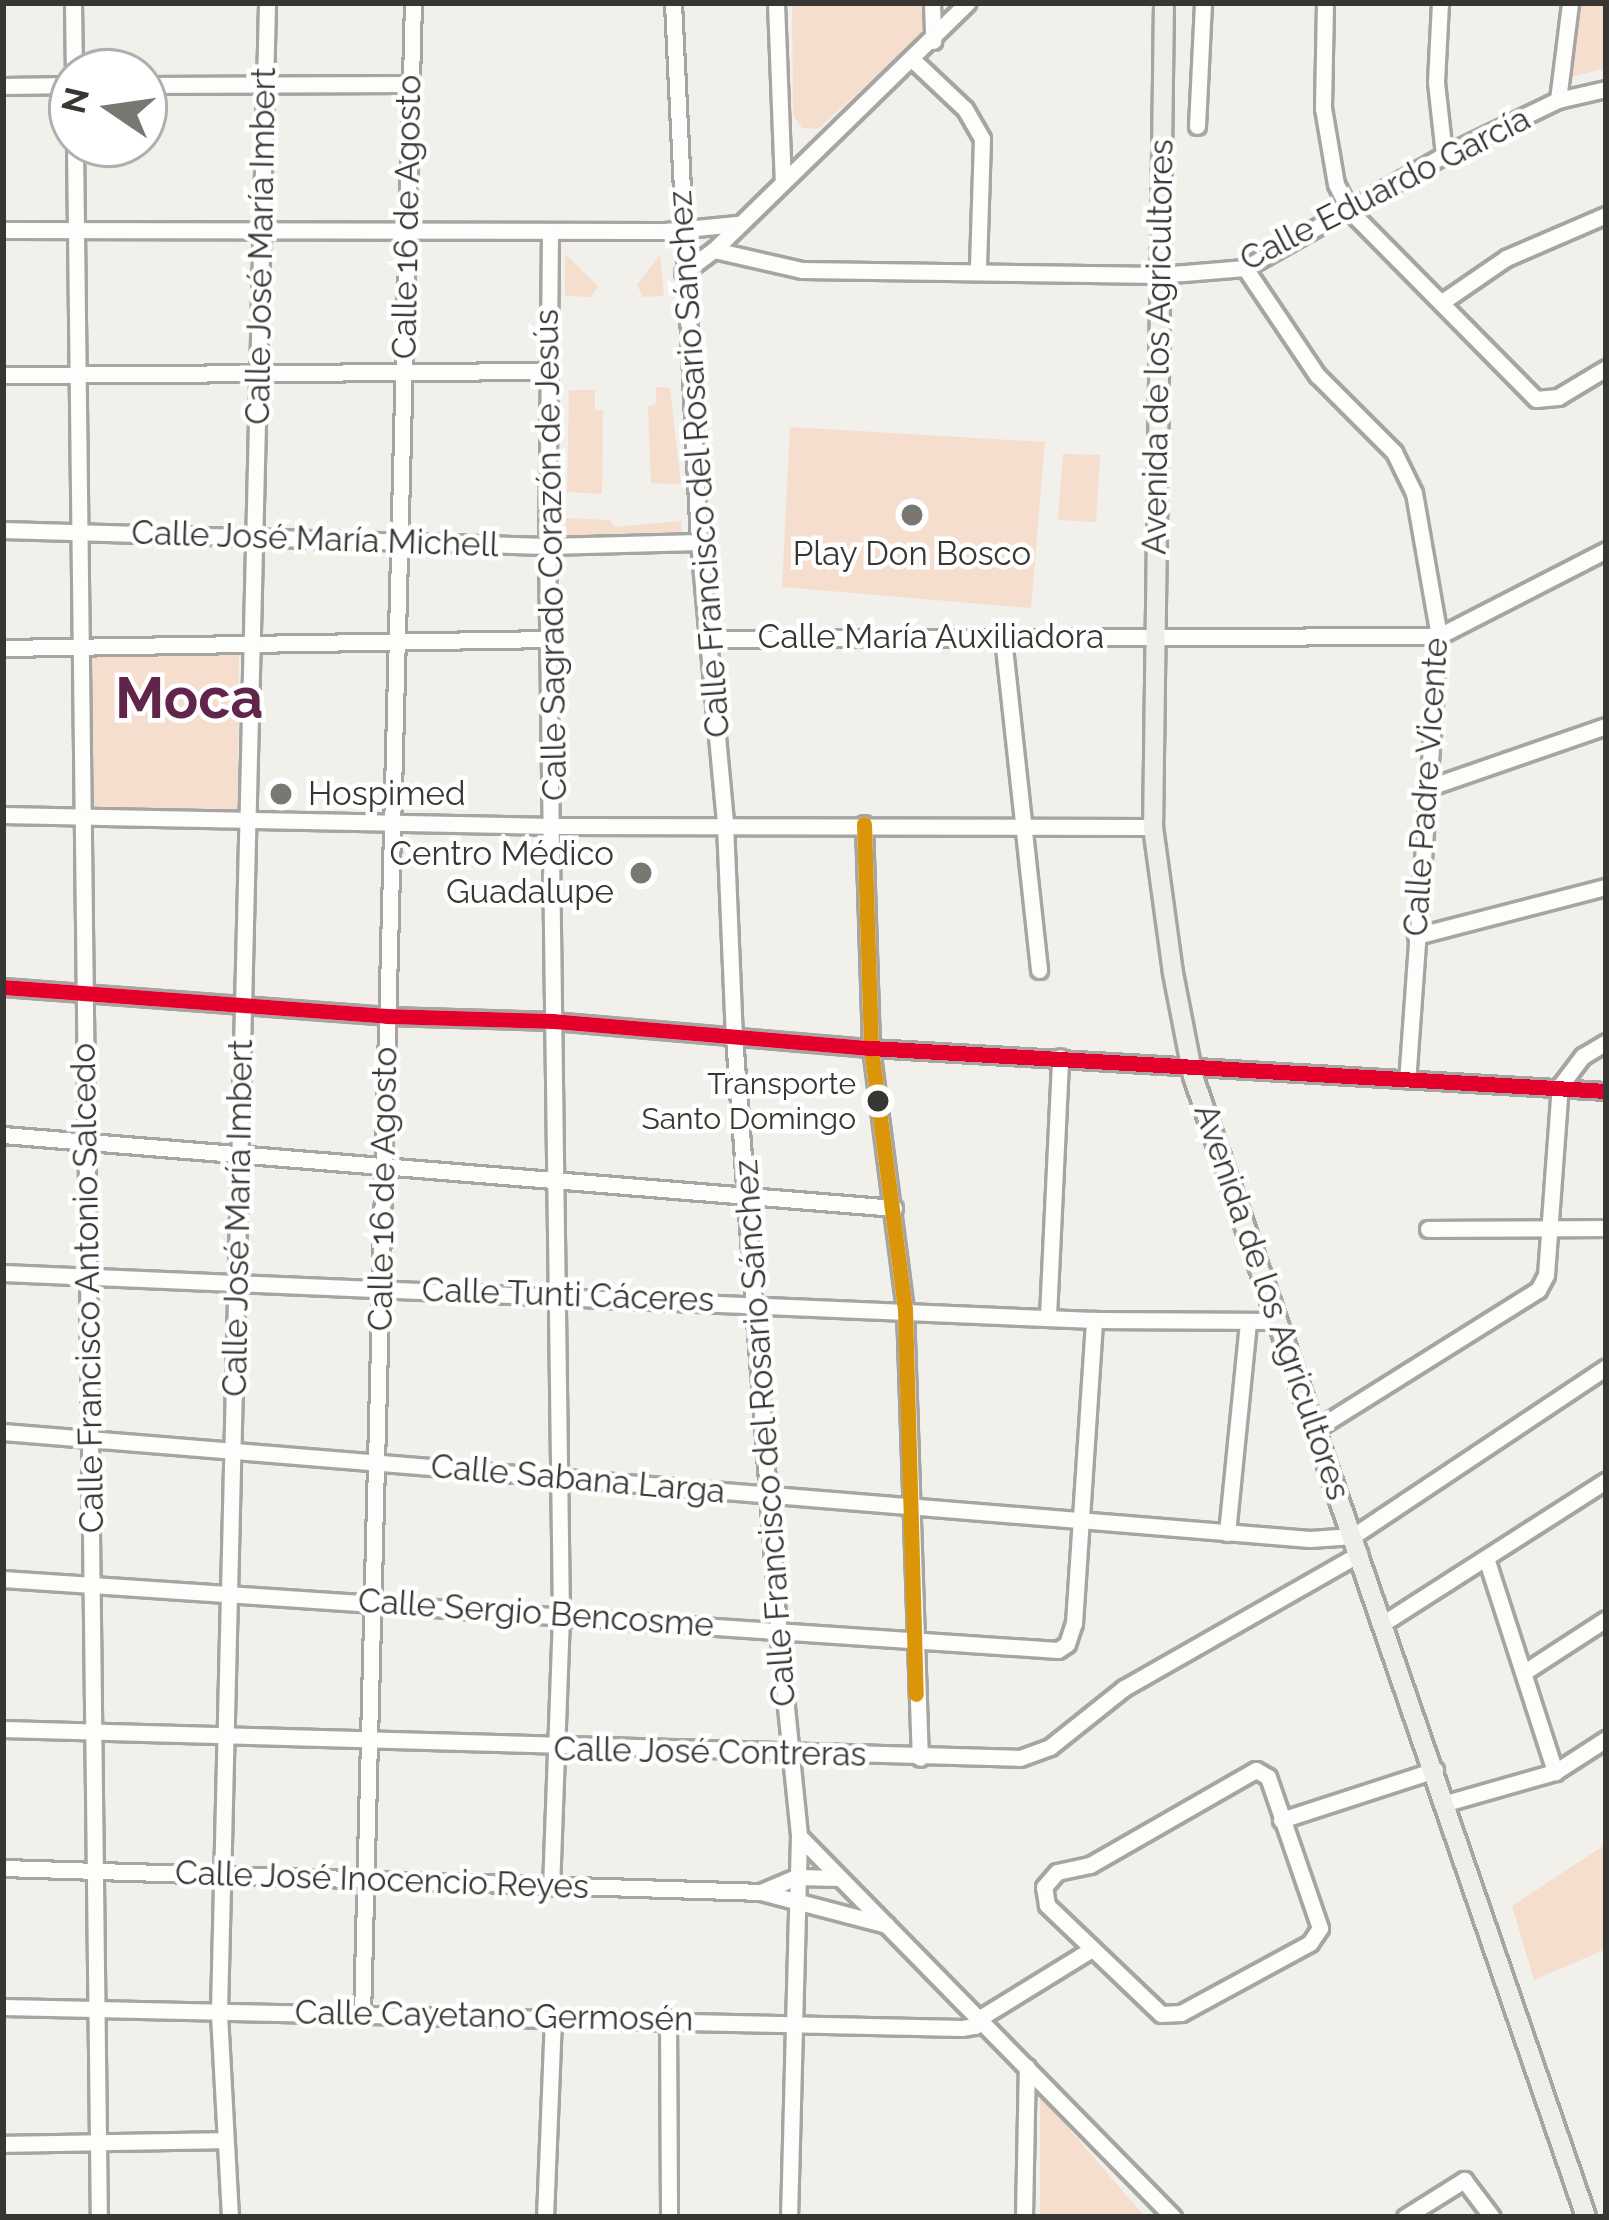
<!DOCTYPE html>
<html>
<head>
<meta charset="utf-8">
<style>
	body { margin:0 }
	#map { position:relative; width:1609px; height:2220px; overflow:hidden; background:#f1f0ea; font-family:Raleway,sans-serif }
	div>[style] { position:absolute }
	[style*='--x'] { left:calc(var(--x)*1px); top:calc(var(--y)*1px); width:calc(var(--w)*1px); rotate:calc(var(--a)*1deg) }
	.green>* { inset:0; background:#f5dece }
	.roads { filter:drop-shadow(3px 0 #a6a5a1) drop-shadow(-3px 0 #a6a5a1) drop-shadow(0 3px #a6a5a1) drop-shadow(0 -3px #a6a5a1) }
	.minor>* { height:15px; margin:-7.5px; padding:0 7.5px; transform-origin:7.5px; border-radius:7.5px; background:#fdfdfc }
	.major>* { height:18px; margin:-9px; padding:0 9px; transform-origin:9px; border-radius:9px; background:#eeefe8 }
	.bus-1>* { height:15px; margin:-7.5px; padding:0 7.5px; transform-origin:7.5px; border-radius:7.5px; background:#da9508 }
	.bus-2>* { height:15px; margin:-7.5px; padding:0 7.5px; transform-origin:7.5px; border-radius:7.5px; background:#e4002b }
	.dots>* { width:33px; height:33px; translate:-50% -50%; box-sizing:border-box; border:6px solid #fff; border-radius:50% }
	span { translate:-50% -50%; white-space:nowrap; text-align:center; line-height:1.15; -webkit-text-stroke:9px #fff; paint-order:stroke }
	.bus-label { font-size:30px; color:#373632 }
	.right { translate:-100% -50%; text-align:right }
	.street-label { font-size:33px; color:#373632 }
	.poi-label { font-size:33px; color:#373632 }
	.left { translate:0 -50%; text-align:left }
	.town-label { font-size:57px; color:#61244a; font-weight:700 }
	.frame { position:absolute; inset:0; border:6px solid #373632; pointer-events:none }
	.north { position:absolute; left:48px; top:48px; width:120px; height:120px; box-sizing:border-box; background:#fff; border:3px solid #afafad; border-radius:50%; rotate:283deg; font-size:33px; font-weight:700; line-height:48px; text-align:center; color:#373632 }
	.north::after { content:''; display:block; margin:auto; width:42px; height:54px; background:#787772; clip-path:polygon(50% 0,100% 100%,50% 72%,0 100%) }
</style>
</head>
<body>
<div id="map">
	<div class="green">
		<i style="clip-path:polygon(792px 3px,925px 3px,928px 29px,818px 129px,802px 128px,793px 115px)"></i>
		<i style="clip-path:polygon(1575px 3px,1606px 3px,1606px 68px,1567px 78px)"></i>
		<i style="clip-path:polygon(565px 254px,598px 286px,591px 297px,565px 296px)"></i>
		<i style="clip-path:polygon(660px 254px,664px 296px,643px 297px,637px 285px)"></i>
		<i style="clip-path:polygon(656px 387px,670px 388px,681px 484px,651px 483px,648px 406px,656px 404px)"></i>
		<i style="clip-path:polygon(569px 390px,595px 390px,595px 410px,603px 411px,602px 494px,567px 492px)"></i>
		<i style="clip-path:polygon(790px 427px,1045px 442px,1031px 608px,782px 587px)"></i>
		<i style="clip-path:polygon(1063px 454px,1100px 455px,1096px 522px,1058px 520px)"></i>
		<i style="clip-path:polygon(566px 518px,610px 520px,614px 527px,681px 521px,682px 538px,565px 538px)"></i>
		<i style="clip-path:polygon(85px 649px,239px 651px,238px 811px,90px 806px)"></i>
		<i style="clip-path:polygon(1606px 1844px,1606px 1949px,1534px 1980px,1512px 1906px)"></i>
		<i style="clip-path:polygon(1040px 2095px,1145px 2217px,1040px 2217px)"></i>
	</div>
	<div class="roads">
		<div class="minor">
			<i style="--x:73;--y:3;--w:69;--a:89.2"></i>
			<i style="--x:673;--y:3;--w:540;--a:87.24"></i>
			<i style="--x:699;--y:542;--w:283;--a:84.7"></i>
			<i style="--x:725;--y:824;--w:213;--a:87.6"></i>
			<i style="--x:734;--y:1037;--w:593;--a:85.74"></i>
			<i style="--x:778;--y:1628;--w:209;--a:84.2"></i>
			<i style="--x:799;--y:1836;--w:381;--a:91.5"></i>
			<i style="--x:776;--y:3;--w:179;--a:87.8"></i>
			<i style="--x:932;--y:3;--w:38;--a:88"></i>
			<i style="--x:1325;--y:3;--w:105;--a:91.1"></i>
			<i style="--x:1323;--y:108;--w:77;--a:80.3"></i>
			<i style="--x:1336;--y:184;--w:30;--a:63"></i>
			<i style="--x:1350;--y:211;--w:264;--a:45.3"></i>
			<i style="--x:1536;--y:399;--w:22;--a:-5"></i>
			<i style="--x:1558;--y:397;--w:56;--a:-31.1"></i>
			<i style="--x:1440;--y:3;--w:79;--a:92.9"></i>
			<i style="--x:1436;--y:82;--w:73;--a:83.7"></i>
			<i style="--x:913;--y:60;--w:71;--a:43.3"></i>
			<i style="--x:965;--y:109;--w:34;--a:60"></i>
			<i style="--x:982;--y:139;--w:130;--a:91.8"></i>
			<i style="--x:144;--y:85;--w:266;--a:-0.2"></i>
			<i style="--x:3;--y:86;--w:69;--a:-0.8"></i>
			<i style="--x:1558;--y:100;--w:98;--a:-82.9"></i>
			<i style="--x:1197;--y:126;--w:123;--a:-87.2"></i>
			<i style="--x:75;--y:144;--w:2073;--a:89.34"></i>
			<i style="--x:3;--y:230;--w:662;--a:0.09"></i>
			<i style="--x:665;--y:231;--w:72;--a:-5.6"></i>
			<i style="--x:550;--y:231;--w:315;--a:90.5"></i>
			<i style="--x:547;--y:546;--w:1070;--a:89.25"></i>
			<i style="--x:561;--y:1616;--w:271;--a:92.1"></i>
			<i style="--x:714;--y:250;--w:90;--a:12.8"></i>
			<i style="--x:802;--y:270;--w:358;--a:0.8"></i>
			<i style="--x:1160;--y:275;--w:85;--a:-4.7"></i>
			<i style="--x:1245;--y:268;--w:229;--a:-29.6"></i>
			<i style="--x:1444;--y:155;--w:127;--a:-25.8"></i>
			<i style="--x:1558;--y:100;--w:49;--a:-12.9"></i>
			<i style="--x:1245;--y:268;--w:129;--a:56.1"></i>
			<i style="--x:1317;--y:375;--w:109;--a:45"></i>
			<i style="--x:1394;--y:452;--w:46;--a:64"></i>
			<i style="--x:1414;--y:493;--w:145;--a:80.1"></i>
			<i style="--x:1439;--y:636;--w:445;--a:94.1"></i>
			<i style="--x:683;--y:273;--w:39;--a:-37"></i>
			<i style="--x:714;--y:250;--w:354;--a:-44.3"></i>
			<i style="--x:1442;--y:302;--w:78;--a:-34.5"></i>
			<i style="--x:1506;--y:258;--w:109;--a:-23.3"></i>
			<i style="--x:3;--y:375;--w:544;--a:-0.42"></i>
			<i style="--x:3;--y:530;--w:544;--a:1.68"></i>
			<i style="--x:547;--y:546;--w:152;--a:-1.5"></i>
			<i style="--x:1003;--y:638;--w:334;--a:83.8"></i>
			<i style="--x:709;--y:639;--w:730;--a:-0.24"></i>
			<i style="--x:1439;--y:636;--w:188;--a:-27.2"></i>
			<i style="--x:3;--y:648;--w:548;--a:-0.94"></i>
			<i style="--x:1427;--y:788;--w:189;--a:-19.1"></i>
			<i style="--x:3;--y:815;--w:550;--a:1.15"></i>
			<i style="--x:553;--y:826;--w:600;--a:0.1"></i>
			<i style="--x:864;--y:824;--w:224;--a:88.2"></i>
			<i style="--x:871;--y:1048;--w:263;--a:82.6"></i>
			<i style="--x:905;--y:1309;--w:449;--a:88.1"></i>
			<i style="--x:1416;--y:936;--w:196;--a:-14.5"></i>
			<i style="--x:3;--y:987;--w:385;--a:4.3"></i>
			<i style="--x:387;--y:1016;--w:166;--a:1.7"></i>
			<i style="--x:553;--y:1021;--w:319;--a:4.9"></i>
			<i style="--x:871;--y:1048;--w:736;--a:3.35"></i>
			<i style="--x:3;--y:1135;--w:894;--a:4.68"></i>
			<i style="--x:1428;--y:1229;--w:178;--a:-0.3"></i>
			<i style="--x:3;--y:1273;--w:1092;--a:2.47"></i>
			<i style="--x:1094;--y:1320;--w:183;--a:0.3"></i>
			<i style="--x:1048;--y:1316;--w:259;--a:-87.3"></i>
			<i style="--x:1316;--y:1429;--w:262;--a:-32.1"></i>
			<i style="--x:1538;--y:1290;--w:17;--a:-62"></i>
			<i style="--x:1546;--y:1275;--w:190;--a:-85.8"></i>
			<i style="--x:1560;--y:1086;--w:38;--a:-53"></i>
			<i style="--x:1583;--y:1056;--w:27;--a:-31"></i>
			<i style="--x:3;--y:1432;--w:1311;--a:4.68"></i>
			<i style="--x:1310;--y:1539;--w:43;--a:-4"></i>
			<i style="--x:1353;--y:1536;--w:304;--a:-33.7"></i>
			<i style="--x:1227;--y:1533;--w:211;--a:-84.3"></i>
			<i style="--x:1487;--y:1561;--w:222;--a:72.1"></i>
			<i style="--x:3;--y:1579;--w:1057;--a:3.85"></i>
			<i style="--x:1058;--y:1650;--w:11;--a:-34"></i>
			<i style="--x:1067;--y:1644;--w:22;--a:-72"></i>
			<i style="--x:1074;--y:1623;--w:304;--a:-86.2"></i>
			<i style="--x:1382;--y:1624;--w:266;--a:-32.6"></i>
			<i style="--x:1526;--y:1671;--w:95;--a:-33"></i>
			<i style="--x:3;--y:1729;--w:1017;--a:1.63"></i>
			<i style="--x:1020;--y:1758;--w:32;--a:-20"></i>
			<i style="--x:1050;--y:1747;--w:95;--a:-38.6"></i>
			<i style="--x:1124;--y:1688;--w:271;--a:-29.7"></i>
			<i style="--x:1256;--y:1770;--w:14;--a:30"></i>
			<i style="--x:1268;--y:1777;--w:160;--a:71"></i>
			<i style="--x:1320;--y:1928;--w:18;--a:124"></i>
			<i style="--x:1310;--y:1943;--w:147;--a:151.5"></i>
			<i style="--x:1181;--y:2013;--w:20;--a:177"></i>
			<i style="--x:1161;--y:2014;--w:158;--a:-136.3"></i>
			<i style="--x:1047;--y:1905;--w:18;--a:-99"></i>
			<i style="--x:1044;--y:1887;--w:20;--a:-49"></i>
			<i style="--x:1057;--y:1872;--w:34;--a:-12"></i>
			<i style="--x:1090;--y:1865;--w:191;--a:-29.8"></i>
			<i style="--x:1446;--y:1803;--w:113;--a:-15.9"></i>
			<i style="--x:1555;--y:1772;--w:61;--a:-32.9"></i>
			<i style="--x:1281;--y:1820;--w:162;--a:-18"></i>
			<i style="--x:799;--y:1836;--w:534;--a:45.53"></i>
			<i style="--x:3;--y:1868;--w:758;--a:1.81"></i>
			<i style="--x:761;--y:1892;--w:130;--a:14.7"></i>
			<i style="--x:761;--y:1892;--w:39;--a:-23"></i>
			<i style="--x:797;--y:1877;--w:43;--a:1.3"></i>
			<i style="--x:3;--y:2007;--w:959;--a:1.25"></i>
			<i style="--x:962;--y:2028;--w:13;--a:-9"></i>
			<i style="--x:975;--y:2026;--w:9;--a:-58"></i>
			<i style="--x:980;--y:2018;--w:129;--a:-31.7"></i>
			<i style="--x:362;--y:2016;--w:2014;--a:-88.55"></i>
			<i style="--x:668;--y:2018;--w:199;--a:89.7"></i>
			<i style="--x:3;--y:2144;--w:222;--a:-1"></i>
			<i style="--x:230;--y:2217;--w:206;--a:-93.1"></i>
			<i style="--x:219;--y:2011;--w:2009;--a:-88.63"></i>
			<i style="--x:545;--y:2217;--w:199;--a:-87.7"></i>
			<i style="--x:1024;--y:2217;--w:150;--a:-88.9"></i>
			<i style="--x:1405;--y:2217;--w:70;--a:-32.1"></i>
			<i style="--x:1464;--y:2180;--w:46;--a:52.9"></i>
		</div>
		<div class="major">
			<i style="--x:1164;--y:3;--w:824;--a:90.76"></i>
			<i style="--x:1153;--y:827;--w:147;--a:82.2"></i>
			<i style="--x:1173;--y:973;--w:105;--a:79"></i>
			<i style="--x:1193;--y:1076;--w:1207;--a:70.99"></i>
		</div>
	</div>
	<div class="bus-1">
		<i style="--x:864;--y:824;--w:224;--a:88.2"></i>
		<i style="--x:871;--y:1048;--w:263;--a:82.6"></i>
		<i style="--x:905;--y:1309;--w:385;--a:88.4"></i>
	</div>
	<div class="bus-2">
		<i style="--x:3;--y:987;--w:385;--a:4.3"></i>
		<i style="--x:387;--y:1016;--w:166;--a:1.7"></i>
		<i style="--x:553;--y:1021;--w:319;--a:4.9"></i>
		<i style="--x:871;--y:1048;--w:736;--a:3.35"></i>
	</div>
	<div class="dots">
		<i style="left:912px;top:515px;background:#787772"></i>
		<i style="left:281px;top:794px;background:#787772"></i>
		<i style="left:641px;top:873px;background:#787772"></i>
		<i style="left:878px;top:1101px;background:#373632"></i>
	</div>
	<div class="bus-label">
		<span class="right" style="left:856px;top:1101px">Transporte<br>Santo Domingo</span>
	</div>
	<div class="street-label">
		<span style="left:1385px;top:189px;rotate:-27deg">Calle Eduardo García</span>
		<span style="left:407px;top:217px;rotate:-89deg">Calle 16 de Agosto</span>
		<span style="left:261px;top:246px;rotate:-89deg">Calle José María Imbert</span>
		<span style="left:1158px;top:347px;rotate:-89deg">Avenida de los Agricultores</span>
		<span style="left:699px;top:464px;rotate:-94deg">Calle Francisco del Rosario Sánchez</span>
		<span style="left:315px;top:539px;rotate:2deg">Calle José María Michell</span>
		<span style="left:551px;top:555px;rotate:-91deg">Calle Sagrado Corazón de Jesús</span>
		<span style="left:931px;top:637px">Calle María Auxiliadora</span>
		<span style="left:1426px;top:787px;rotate:-86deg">Calle Padre Vicente</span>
		<span style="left:383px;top:1189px;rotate:-89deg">Calle 16 de Agosto</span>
		<span style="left:238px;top:1218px;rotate:-89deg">Calle José María Imbert</span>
		<span style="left:88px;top:1288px;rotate:-91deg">Calle Francisco Antonio Salcedo</span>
		<span style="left:568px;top:1295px;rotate:2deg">Calle Tunti Cáceres</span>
		<span style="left:1272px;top:1302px;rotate:71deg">Avenida de los Agricultores</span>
		<span style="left:765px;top:1433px;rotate:-94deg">Calle Francisco del Rosario Sánchez</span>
		<span style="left:578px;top:1479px;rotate:5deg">Calle Sabana Larga</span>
		<span style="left:536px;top:1613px;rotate:4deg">Calle Sergio Bencosme</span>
		<span style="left:710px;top:1752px;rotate:1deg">Calle José Contreras</span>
		<span style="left:382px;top:1880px;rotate:2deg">Calle José Inocencio Reyes</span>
		<span style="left:494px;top:2016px;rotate:1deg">Calle Cayetano Germosén</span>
	</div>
	<div class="poi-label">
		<span style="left:912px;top:554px">Play Don Bosco</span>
		<span class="left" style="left:308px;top:794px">Hospimed</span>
		<span class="right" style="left:614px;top:873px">Centro Médico<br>Guadalupe</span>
	</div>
	<div class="town-label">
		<span style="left:189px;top:698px">Moca</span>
	</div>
	<div class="frame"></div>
	<div class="north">N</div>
</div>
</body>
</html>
